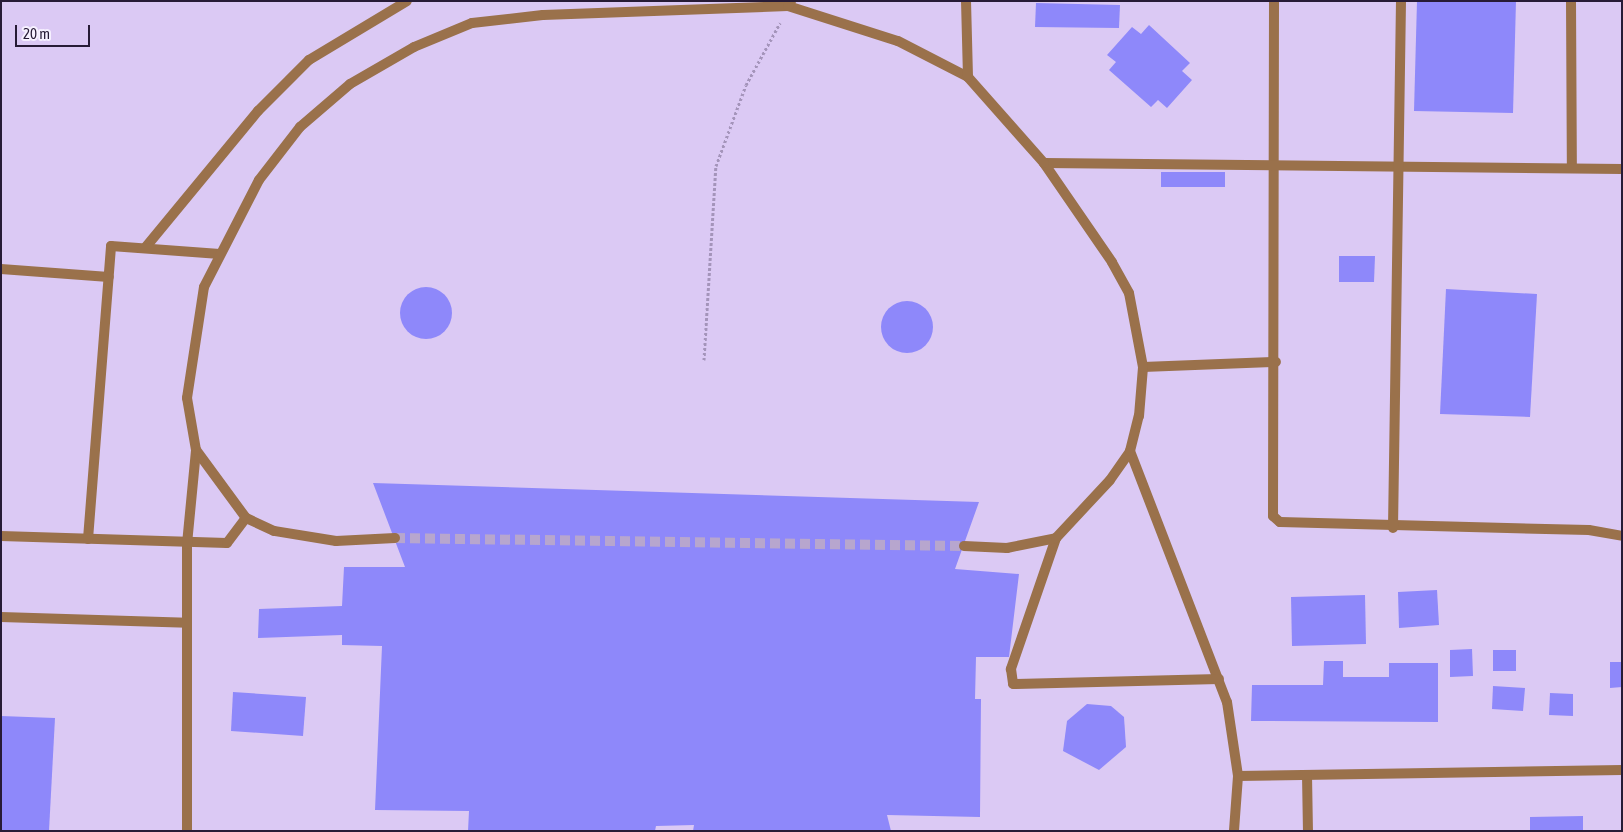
<!DOCTYPE html>
<html>
<head>
<meta charset="utf-8">
<style>
	body { margin:0 }
	#map { position:relative; width:1623px; height:832px; overflow:hidden; background:#dbc9f4; font-family:"Asap Condensed",sans-serif }
	div>[style] { position:absolute }
	[style*='--x'] { left:calc(var(--x)*1px); top:calc(var(--y)*1px); width:calc(var(--w)*1px); rotate:calc(var(--a)*1deg) }
	.building>* { inset:0; background:#8e88fa }
	.round { border-radius:50% }
	.street-tunnel>* { height:10px; margin-top:-5px; transform-origin:0; background:repeating-linear-gradient(90deg,#b7a6ce 0 10px,transparent 0 15px) }
	.path>* { height:3px; margin-top:-1.5px; transform-origin:0; background:repeating-linear-gradient(90deg,#a494ba 0 2.5px,transparent 0 5px) }
	.lane>* { height:10px; margin:-5px; padding:0 5px; transform-origin:5px; border-radius:5px; background:#9a714b }
	.street>* { height:10px; margin:-5px; padding:0 5px; transform-origin:5px; border-radius:5px; background:#9a714b }
	span { translate:-50% -50%; white-space:nowrap; text-align:center; line-height:1.15; -webkit-text-stroke:4px #f6f0ff; paint-order:stroke }
	.frame { position:absolute; inset:0; border:2px solid #271b36; pointer-events:none }
	.scale { position:absolute; left:15px; top:25px; width:75px; height:22px; box-sizing:border-box; border:2px solid #271b36; border-top:0; padding-left:6px; font-size:15px; line-height:18px; white-space:nowrap; color:#271b36; -webkit-text-stroke:4px #f6f0ff; paint-order:stroke }
</style>
</head>
<body>
<div id="map">
	<div class="building">
		<i style="clip-path:polygon(1417px 1px,1516px 1px,1513px 113px,1414px 111px)"></i>
		<i style="clip-path:polygon(1036px 3px,1120px 5px,1119px 28px,1035px 27px)"></i>
		<i style="clip-path:polygon(1149px 25px,1190px 63px,1182px 71px,1192px 80px,1167px 108px,1158px 100px,1151px 107px,1109px 70px,1116px 62px,1107px 55px,1132px 27px,1141px 34px)"></i>
		<i style="clip-path:polygon(1161px 172px,1225px 172px,1225px 187px,1161px 187px)"></i>
		<i style="clip-path:polygon(1339px 256px,1375px 256px,1374px 282px,1339px 282px)"></i>
		<i class="round" style="left:400px;top:287px;width:52px;height:52px"></i>
		<i style="clip-path:polygon(1446px 289px,1537px 294px,1530px 417px,1440px 414px)"></i>
		<i class="round" style="left:881px;top:301px;width:52px;height:52px"></i>
		<i style="clip-path:polygon(373px 483px,979px 502px,955px 569px,1019px 574px,1009px 657px,976px 657px,975px 699px,981px 699px,980px 817px,887px 815px,891px 831px,693px 831px,694px 825px,656px 826px,655px 831px,468px 831px,469px 811px,375px 810px,382px 646px,342px 645px,342px 635px,258px 638px,259px 609px,342px 606px,344px 567px,405px 567px)"></i>
		<i style="clip-path:polygon(1437px 590px,1439px 625px,1399px 628px,1398px 592px)"></i>
		<i style="clip-path:polygon(1365px 595px,1366px 644px,1292px 646px,1291px 597px)"></i>
		<i style="clip-path:polygon(1472px 649px,1473px 676px,1450px 677px,1450px 650px)"></i>
		<i style="clip-path:polygon(1493px 650px,1516px 650px,1516px 671px,1493px 671px)"></i>
		<i style="clip-path:polygon(1324px 661px,1343px 661px,1343px 677px,1389px 677px,1389px 663px,1438px 663px,1438px 722px,1251px 721px,1252px 685px,1323px 685px)"></i>
		<i style="clip-path:polygon(1610px 662px,1622px 662px,1622px 687px,1610px 688px)"></i>
		<i style="clip-path:polygon(1493px 686px,1525px 688px,1523px 711px,1492px 709px)"></i>
		<i style="clip-path:polygon(233px 692px,306px 697px,303px 736px,231px 731px)"></i>
		<i style="clip-path:polygon(1550px 693px,1573px 694px,1573px 716px,1549px 715px)"></i>
		<i style="clip-path:polygon(1087px 704px,1111px 706px,1124px 717px,1126px 747px,1099px 770px,1063px 751px,1067px 721px)"></i>
		<i style="clip-path:polygon(1px 716px,55px 718px,49px 831px,1px 831px)"></i>
		<i style="clip-path:polygon(1583px 816px,1583px 831px,1530px 831px,1530px 817px)"></i>
	</div>
	<div class="street-tunnel">
		<i style="--x:395;--y:538;--w:569;--a:0.81"></i>
	</div>
	<div class="path">
		<i style="--x:704;--y:360;--w:194;--a:-86.5"></i>
		<i style="--x:716;--y:166;--w:86;--a:-69.7"></i>
		<i style="--x:746;--y:85;--w:71;--a:-61.3"></i>
	</div>
	<div class="lane">
		<i style="--x:1274;--y:1;--w:515;--a:90.11"></i>
		<i style="--x:1273;--y:516;--w:9;--a:41"></i>
		<i style="--x:1280;--y:522;--w:309;--a:1.5"></i>
		<i style="--x:1589;--y:530;--w:34;--a:10"></i>
		<i style="--x:1571;--y:1;--w:167;--a:89.7"></i>
		<i style="--x:1044;--y:163;--w:578;--a:0.59"></i>
		<i style="--x:145;--y:248;--w:178;--a:-50.5"></i>
		<i style="--x:258;--y:111;--w:72;--a:-45"></i>
		<i style="--x:309;--y:60;--w:114;--a:-31"></i>
		<i style="--x:1;--y:269;--w:108;--a:4.2"></i>
		<i style="--x:1143;--y:367;--w:133;--a:-2.2"></i>
		<i style="--x:1130;--y:451;--w:269;--a:68.9"></i>
		<i style="--x:1227;--y:702;--w:75;--a:81.5"></i>
		<i style="--x:1238;--y:776;--w:55;--a:94.2"></i>
		<i style="--x:1393;--y:528;--w:527;--a:-89.13"></i>
		<i style="--x:1;--y:536;--w:226;--a:1.8"></i>
		<i style="--x:227;--y:543;--w:31;--a:-53"></i>
		<i style="--x:1056;--y:538;--w:139;--a:109"></i>
		<i style="--x:1011;--y:669;--w:15;--a:82"></i>
		<i style="--x:1013;--y:684;--w:206;--a:-1.4"></i>
		<i style="--x:88;--y:539;--w:294;--a:-85.5"></i>
		<i style="--x:111;--y:246;--w:109;--a:4.2"></i>
		<i style="--x:1;--y:617;--w:186;--a:1.8"></i>
		<i style="--x:1307;--y:775;--w:56;--a:89"></i>
		<i style="--x:1238;--y:776;--w:384;--a:-0.9"></i>
		<i style="--x:187;--y:831;--w:287;--a:-90"></i>
		<i style="--x:187;--y:544;--w:94;--a:-84.5"></i>
	</div>
	<div class="street">
		<i style="--x:788;--y:6;--w:115;--a:17.7"></i>
		<i style="--x:898;--y:41;--w:79;--a:27.2"></i>
		<i style="--x:395;--y:538;--w:59;--a:177.1"></i>
		<i style="--x:336;--y:541;--w:63;--a:-170.8"></i>
		<i style="--x:274;--y:531;--w:31;--a:-155"></i>
		<i style="--x:246;--y:518;--w:84;--a:-126.3"></i>
		<i style="--x:196;--y:450;--w:53;--a:-99.8"></i>
		<i style="--x:187;--y:398;--w:112;--a:-81.3"></i>
		<i style="--x:204;--y:287;--w:120;--a:-62.8"></i>
		<i style="--x:259;--y:180;--w:67;--a:-52.3"></i>
		<i style="--x:300;--y:127;--w:66;--a:-40.7"></i>
		<i style="--x:350;--y:84;--w:74;--a:-30"></i>
		<i style="--x:414;--y:47;--w:63;--a:-22.5"></i>
		<i style="--x:472;--y:23;--w:71;--a:-6.4"></i>
		<i style="--x:543;--y:15;--w:245;--a:-2.1"></i>
		<i style="--x:788;--y:6;--w:6;--a:-59"></i>
		<i style="--x:964;--y:546;--w:43;--a:2.7"></i>
		<i style="--x:1007;--y:548;--w:50;--a:-11.5"></i>
		<i style="--x:1056;--y:538;--w:79;--a:-47"></i>
		<i style="--x:1110;--y:480;--w:35;--a:-55"></i>
		<i style="--x:1130;--y:451;--w:36;--a:-76"></i>
		<i style="--x:1139;--y:416;--w:49;--a:-85.3"></i>
		<i style="--x:1143;--y:367;--w:75;--a:-100.7"></i>
		<i style="--x:1129;--y:293;--w:35;--a:-119"></i>
		<i style="--x:1112;--y:262;--w:120;--a:-124.5"></i>
		<i style="--x:1044;--y:163;--w:115;--a:-131.5"></i>
		<i style="--x:968;--y:77;--w:76;--a:-91.5"></i>
	</div>
	<div class="frame"></div>
	<div class="scale">20 m</div>
</div>
</body>
</html>
